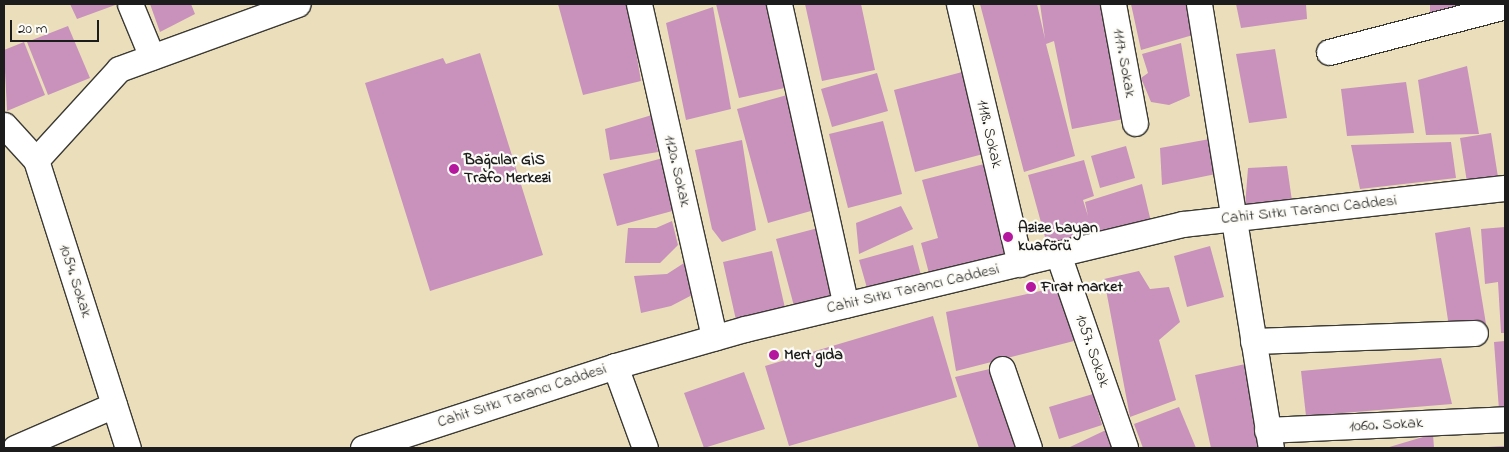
<!DOCTYPE html>
<html>
<head>
<meta charset="utf-8">
<style>
	body { margin:0 }
	#map { position:relative; width:1509px; height:452px; overflow:hidden; background:#ebdfbb; font-family:"Indie Flower",sans-serif }
	div>[style] { position:absolute }
	[style*='--x'] { left:calc(var(--x)*1px); top:calc(var(--y)*1px); width:calc(var(--w)*1px); rotate:calc(var(--a)*1deg) }
	.building>* { inset:0; background:#c892bc }
	.roads { filter:drop-shadow(1px 0 #3b3934) drop-shadow(-1px 0 #3b3934) drop-shadow(0 1px #3b3934) drop-shadow(0 -1px #3b3934) }
	.street>* { height:25px; margin:-12.5px; padding:0 12.5px; transform-origin:12.5px; border-radius:12.5px; background:#fff }
	.dots>* { width:14px; height:14px; translate:-50% -50%; box-sizing:border-box; border:2px solid #fdfcf7; border-radius:50% }
	span { translate:-50% -50%; white-space:nowrap; text-align:center; line-height:1.15; -webkit-text-stroke:4.5px #fdfcf7; paint-order:stroke }
	.street-label { font-size:16px; color:#1c1c1c }
	.poi-label { font-size:16px; color:#1c1c1c; font-weight:700 }
	.left { translate:0 -50%; text-align:left }
	.frame { position:absolute; inset:0; border:5px solid #1c1c1c; pointer-events:none }
	.scale { position:absolute; left:10px; top:20px; width:89px; height:22px; box-sizing:border-box; border:2px solid #1c1c1c; border-top:0; padding-left:6px; font-size:15px; line-height:18px; white-space:nowrap; color:#1c1c1c; -webkit-text-stroke:4px #fdfcf7; paint-order:stroke }
</style>
</head>
<body>
<div id="map">
	<div class="building">
		<i style="clip-path:polygon(70px 4px,118px 4px,77px 19px)"></i>
		<i style="clip-path:polygon(150px 4px,191px 4px,195px 14px,160px 32px)"></i>
		<i style="clip-path:polygon(558px 4px,628px 4px,641px 81px,583px 95px)"></i>
		<i style="clip-path:polygon(716px 4px,769px 4px,789px 87px,739px 98px)"></i>
		<i style="clip-path:polygon(805px 4px,861px 4px,875px 70px,822px 81px)"></i>
		<i style="clip-path:polygon(980px 4px,1037px 4px,1045px 39px,1040px 4px,1102px 4px,1124px 119px,1072px 129px,1054px 41px,1046px 44px,1075px 156px,1024px 172px)"></i>
		<i style="clip-path:polygon(1131px 4px,1186px 4px,1193px 35px,1141px 50px)"></i>
		<i style="clip-path:polygon(1236px 4px,1306px 4px,1307px 19px,1241px 28px)"></i>
		<i style="clip-path:polygon(1430px 4px,1475px 4px,1430px 16px)"></i>
		<i style="clip-path:polygon(713px 7px,731px 109px,686px 120px,666px 23px)"></i>
		<i style="clip-path:polygon(68px 26px,90px 78px,48px 95px,27px 42px)"></i>
		<i style="clip-path:polygon(24px 42px,45px 95px,7px 111px,4px 50px)"></i>
		<i style="clip-path:polygon(1181px 43px,1190px 96px,1169px 105px,1151px 102px,1141px 78px,1148px 73px,1142px 54px)"></i>
		<i style="clip-path:polygon(1275px 49px,1287px 118px,1249px 123px,1236px 54px)"></i>
		<i style="clip-path:polygon(480px 53px,543px 255px,430px 291px,365px 83px,443px 58px,446px 64px)"></i>
		<i style="clip-path:polygon(1467px 66px,1479px 134px,1426px 135px,1418px 80px)"></i>
		<i style="clip-path:polygon(966px 71px,987px 153px,915px 172px,894px 90px)"></i>
		<i style="clip-path:polygon(877px 73px,888px 111px,832px 127px,821px 89px)"></i>
		<i style="clip-path:polygon(1406px 82px,1414px 133px,1347px 136px,1341px 89px)"></i>
		<i style="clip-path:polygon(787px 95px,818px 209px,768px 223px,737px 109px)"></i>
		<i style="clip-path:polygon(652px 115px,658px 152px,610px 160px,605px 129px)"></i>
		<i style="clip-path:polygon(883px 121px,902px 194px,848px 208px,829px 134px)"></i>
		<i style="clip-path:polygon(1491px 133px,1498px 177px,1467px 182px,1460px 138px)"></i>
		<i style="clip-path:polygon(1210px 139px,1216px 174px,1162px 185px,1160px 148px)"></i>
		<i style="clip-path:polygon(742px 140px,756px 230px,722px 242px,712px 229px,695px 150px)"></i>
		<i style="clip-path:polygon(1451px 142px,1456px 178px,1360px 189px,1351px 145px)"></i>
		<i style="clip-path:polygon(1126px 146px,1135px 178px,1100px 188px,1091px 156px)"></i>
		<i style="clip-path:polygon(663px 158px,676px 210px,617px 226px,603px 174px)"></i>
		<i style="clip-path:polygon(1084px 160px,1094px 196px,1083px 200px,1088px 216px,1085px 202px,1142px 184px,1152px 226px,1048px 248px,1028px 175px)"></i>
		<i style="clip-path:polygon(984px 164px,1008px 257px,930px 277px,921px 243px,938px 238px,922px 180px)"></i>
		<i style="clip-path:polygon(1287px 166px,1292px 201px,1245px 207px,1248px 168px)"></i>
		<i style="clip-path:polygon(901px 206px,913px 229px,859px 254px,856px 223px)"></i>
		<i style="clip-path:polygon(672px 221px,678px 245px,660px 263px,625px 263px,628px 228px,656px 228px)"></i>
		<i style="clip-path:polygon(1470px 227px,1486px 324px,1449px 327px,1435px 233px)"></i>
		<i style="clip-path:polygon(1505px 227px,1505px 333px,1501px 333px,1498px 282px,1485px 284px,1481px 229px)"></i>
		<i style="clip-path:polygon(818px 228px,836px 295px,794px 306px,776px 239px)"></i>
		<i style="clip-path:polygon(913px 245px,922px 279px,869px 295px,859px 260px)"></i>
		<i style="clip-path:polygon(1210px 246px,1224px 297px,1187px 307px,1174px 256px)"></i>
		<i style="clip-path:polygon(772px 251px,785px 308px,736px 320px,723px 262px)"></i>
		<i style="clip-path:polygon(684px 263px,696px 293px,671px 306px,641px 313px,634px 276px,667px 274px)"></i>
		<i style="clip-path:polygon(1139px 271px,1150px 289px,1169px 287px,1180px 322px,1159px 340px,1176px 400px,1130px 417px,1104px 279px)"></i>
		<i style="clip-path:polygon(1058px 287px,1074px 341px,956px 371px,946px 312px)"></i>
		<i style="clip-path:polygon(933px 316px,957px 397px,789px 446px,765px 366px)"></i>
		<i style="clip-path:polygon(1505px 341px,1505px 409px,1499px 410px,1494px 342px)"></i>
		<i style="clip-path:polygon(1441px 358px,1452px 404px,1306px 416px,1301px 371px)"></i>
		<i style="clip-path:polygon(1250px 363px,1268px 448px,1211px 448px,1195px 375px)"></i>
		<i style="clip-path:polygon(994px 368px,1019px 448px,979px 448px,955px 377px)"></i>
		<i style="clip-path:polygon(744px 372px,765px 429px,704px 448px,684px 393px)"></i>
		<i style="clip-path:polygon(1093px 394px,1102px 425px,1059px 439px,1049px 407px)"></i>
		<i style="clip-path:polygon(1179px 407px,1196px 448px,1143px 448px,1134px 424px)"></i>
		<i style="clip-path:polygon(1108px 429px,1114px 448px,1070px 448px,1070px 447px)"></i>
		<i style="clip-path:polygon(1433px 434px,1434px 448px,1386px 448px)"></i>
		<i style="clip-path:polygon(1505px 446px,1505px 448px,1488px 448px,1488px 447px)"></i>
	</div>
	<div class="roads">
		<div class="street">
			<i style="--x:130;--y:4;--w:57;--a:67.5"></i>
			<i style="--x:639;--y:4;--w:342;--a:77.3"></i>
			<i style="--x:779;--y:4;--w:308;--a:77.5"></i>
			<i style="--x:959;--y:4;--w:267;--a:76.8"></i>
			<i style="--x:1113;--y:4;--w:121;--a:79.5"></i>
			<i style="--x:1199;--y:4;--w:450;--a:80.8"></i>
			<i style="--x:1329;--y:52;--w:182;--a:-14.6"></i>
			<i style="--x:4;--y:125;--w:47;--a:47.6"></i>
			<i style="--x:36;--y:160;--w:302;--a:72.3"></i>
			<i style="--x:36;--y:160;--w:123;--a:-47.6"></i>
			<i style="--x:119;--y:69;--w:190;--a:-20"></i>
			<i style="--x:1058;--y:254;--w:205;--a:70.9"></i>
			<i style="--x:1253;--y:341;--w:222;--a:-2.1"></i>
			<i style="--x:615;--y:366;--w:87;--a:69.9"></i>
			<i style="--x:1002;--y:369;--w:83;--a:71.1"></i>
			<i style="--x:1267;--y:430;--w:238;--a:-2.6"></i>
			<i style="--x:15;--y:448;--w:108;--a:-23.5"></i>
			<i style="--x:363;--y:448;--w:265;--a:-18"></i>
			<i style="--x:615;--y:366;--w:135;--a:-15.9"></i>
			<i style="--x:745;--y:329;--w:450;--a:-13.5"></i>
			<i style="--x:1183;--y:224;--w:324;--a:-6.4"></i>
		</div>
	</div>
	<div class="dots">
		<i style="left:454px;top:169px;background:#b5179e"></i>
		<i style="left:1008px;top:237px;background:#b5179e"></i>
		<i style="left:1031px;top:287px;background:#b5179e"></i>
		<i style="left:774px;top:355px;background:#b5179e"></i>
	</div>
	<div class="street-label">
		<span style="left:1124px;top:63px;rotate:80deg">1117. Sokak</span>
		<span style="left:989px;top:134px;rotate:77deg">1118. Sokak</span>
		<span style="left:677px;top:171px;rotate:77deg">1120. Sokak</span>
		<span style="left:1309px;top:210px;rotate:-6deg">Cahit Sıtkı Tarancı Caddesi</span>
		<span style="left:75px;top:281px;rotate:72deg">1054. Sokak</span>
		<span style="left:913px;top:289px;rotate:-13deg">Cahit Sıtkı Tarancı Caddesi</span>
		<span style="left:1092px;top:351px;rotate:71deg">1057. Sokak</span>
		<span style="left:522px;top:396px;rotate:-18deg">Cahit Sıtkı Tarancı Caddesi</span>
		<span style="left:1386px;top:425px;rotate:-3deg">1060. Sokak</span>
	</div>
	<div class="poi-label">
		<span class="left" style="left:464px;top:169px">Bağcılar GİS<br>Trafo Merkezi</span>
		<span class="left" style="left:1018px;top:237px">Azize bayan<br>kuaförü</span>
		<span class="left" style="left:1041px;top:287px">Fırat market</span>
		<span class="left" style="left:784px;top:355px">Mert gıda</span>
	</div>
	<div class="frame"></div>
	<div class="scale">20 m</div>
</div>
</body>
</html>
